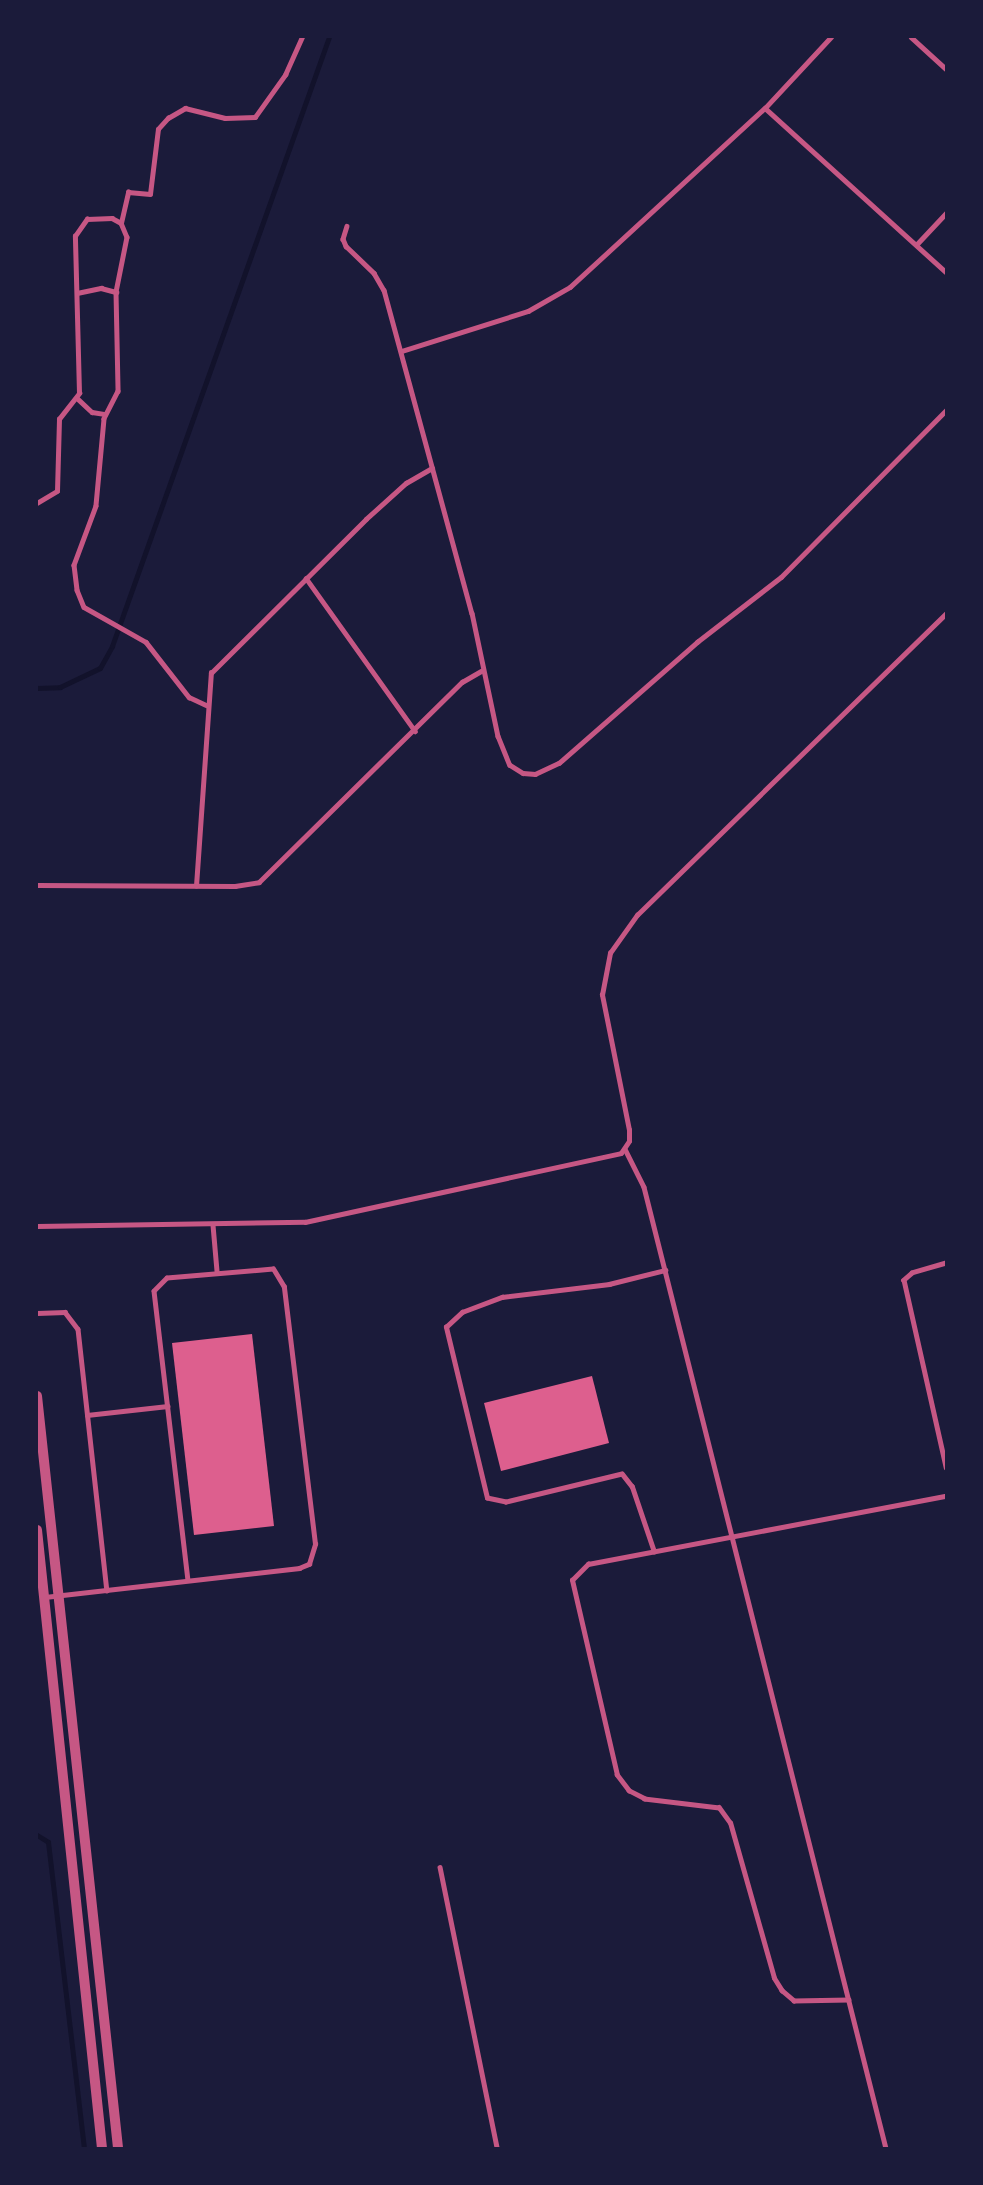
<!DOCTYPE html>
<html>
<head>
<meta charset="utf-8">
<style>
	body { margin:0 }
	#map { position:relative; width:983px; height:2185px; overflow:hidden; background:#1b1b3a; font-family:"Zilla Slab",serif }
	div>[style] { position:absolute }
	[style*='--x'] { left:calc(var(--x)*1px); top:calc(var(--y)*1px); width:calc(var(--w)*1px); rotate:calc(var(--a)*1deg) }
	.stream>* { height:5px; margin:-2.5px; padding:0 2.5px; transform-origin:2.5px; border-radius:2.5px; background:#12122b }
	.building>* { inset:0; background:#dd5f8e }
	.service>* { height:4.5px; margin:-2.25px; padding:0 2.25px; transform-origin:2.25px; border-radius:2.25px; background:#c65784 }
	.tertiary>* { height:10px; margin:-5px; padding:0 5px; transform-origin:5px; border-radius:5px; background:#c65784 }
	span { translate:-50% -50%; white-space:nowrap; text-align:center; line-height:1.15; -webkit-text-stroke:5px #1b1b3a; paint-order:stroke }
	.frame { position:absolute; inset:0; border:38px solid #1b1b3a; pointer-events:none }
</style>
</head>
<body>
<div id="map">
	<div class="stream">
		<i style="--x:37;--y:688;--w:23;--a:-2"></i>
		<i style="--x:60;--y:687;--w:44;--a:-25.4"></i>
		<i style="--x:100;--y:668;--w:25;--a:-61"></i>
		<i style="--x:112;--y:646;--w:647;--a:-70.39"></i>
		<i style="--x:37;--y:1835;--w:13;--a:32"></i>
		<i style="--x:48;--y:1842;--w:308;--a:83.3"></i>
	</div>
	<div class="building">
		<i style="clip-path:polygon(252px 1334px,274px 1526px,194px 1535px,172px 1343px)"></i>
		<i style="clip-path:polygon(592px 1376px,609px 1443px,501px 1471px,484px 1403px)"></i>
	</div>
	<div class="service">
		<i style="--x:911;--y:37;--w:47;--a:42.4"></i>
		<i style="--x:765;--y:108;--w:244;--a:42.2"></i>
		<i style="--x:121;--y:223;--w:32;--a:-77"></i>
		<i style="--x:128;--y:192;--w:22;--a:5"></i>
		<i style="--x:150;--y:194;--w:65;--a:-83"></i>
		<i style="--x:158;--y:129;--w:15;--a:-48"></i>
		<i style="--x:168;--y:118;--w:20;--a:-30"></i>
		<i style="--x:185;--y:108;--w:41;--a:14"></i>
		<i style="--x:225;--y:118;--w:30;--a:-2"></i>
		<i style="--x:255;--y:117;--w:52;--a:-54.5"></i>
		<i style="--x:285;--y:75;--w:42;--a:-65.9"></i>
		<i style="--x:347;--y:226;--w:14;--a:107"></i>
		<i style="--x:343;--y:239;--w:8;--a:67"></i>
		<i style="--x:346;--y:246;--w:39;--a:44"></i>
		<i style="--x:374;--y:273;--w:20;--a:60"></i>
		<i style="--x:384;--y:290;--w:335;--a:74.8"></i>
		<i style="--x:472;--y:613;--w:126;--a:78.1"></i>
		<i style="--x:498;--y:736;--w:31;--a:68"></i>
		<i style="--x:510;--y:765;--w:15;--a:32"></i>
		<i style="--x:523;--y:773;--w:12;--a:5"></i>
		<i style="--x:535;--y:774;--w:26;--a:-25"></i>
		<i style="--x:559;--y:763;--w:184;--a:-41.2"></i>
		<i style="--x:697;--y:642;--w:106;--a:-37.7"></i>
		<i style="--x:781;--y:577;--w:235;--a:-45.3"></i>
		<i style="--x:916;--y:245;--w:44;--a:-46.8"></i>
		<i style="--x:77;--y:293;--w:25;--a:-12"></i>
		<i style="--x:101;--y:288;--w:16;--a:15"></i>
		<i style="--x:402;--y:351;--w:132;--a:-17.6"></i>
		<i style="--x:528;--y:311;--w:48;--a:-29.7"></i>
		<i style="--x:570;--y:287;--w:265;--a:-42.6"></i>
		<i style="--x:765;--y:108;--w:97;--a:-47.1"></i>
		<i style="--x:78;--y:399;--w:19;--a:43"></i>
		<i style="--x:92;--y:412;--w:13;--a:9"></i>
		<i style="--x:37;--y:503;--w:23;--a:-31"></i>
		<i style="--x:57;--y:491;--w:72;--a:-88.4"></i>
		<i style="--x:59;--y:419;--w:33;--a:-52"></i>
		<i style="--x:79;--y:393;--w:157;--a:-91.5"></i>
		<i style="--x:75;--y:236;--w:21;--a:-55"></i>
		<i style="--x:87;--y:219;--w:25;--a:-2"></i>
		<i style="--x:112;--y:218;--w:10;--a:29"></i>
		<i style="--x:121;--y:223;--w:15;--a:67"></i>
		<i style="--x:127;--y:237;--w:56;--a:101.3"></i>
		<i style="--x:116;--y:292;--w:99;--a:88.8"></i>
		<i style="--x:118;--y:391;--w:31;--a:117"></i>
		<i style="--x:104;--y:419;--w:87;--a:95.3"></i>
		<i style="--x:96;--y:506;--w:63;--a:110.4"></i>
		<i style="--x:74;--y:565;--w:25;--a:83"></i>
		<i style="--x:77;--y:590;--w:18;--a:68"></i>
		<i style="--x:84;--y:607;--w:71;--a:29.4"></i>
		<i style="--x:146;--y:642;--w:70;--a:52"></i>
		<i style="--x:189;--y:697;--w:19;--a:25"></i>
		<i style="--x:306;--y:578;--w:188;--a:54.5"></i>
		<i style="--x:37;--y:885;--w:198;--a:0.3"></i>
		<i style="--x:235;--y:886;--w:24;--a:-9"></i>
		<i style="--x:259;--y:882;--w:285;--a:-44.6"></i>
		<i style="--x:462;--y:682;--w:22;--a:-30"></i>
		<i style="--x:196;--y:886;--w:214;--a:-86"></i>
		<i style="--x:211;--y:673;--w:218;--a:-44.8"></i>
		<i style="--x:366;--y:519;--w:54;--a:-42"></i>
		<i style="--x:406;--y:483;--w:30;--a:-30"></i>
		<i style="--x:625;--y:1149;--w:42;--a:63.4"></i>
		<i style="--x:644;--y:1187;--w:991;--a:75.87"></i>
		<i style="--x:213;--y:1225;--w:46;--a:85"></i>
		<i style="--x:37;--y:1226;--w:268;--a:-0.9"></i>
		<i style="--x:305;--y:1222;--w:323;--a:-12.3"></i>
		<i style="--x:621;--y:1153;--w:14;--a:-56"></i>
		<i style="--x:629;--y:1141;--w:11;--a:-90"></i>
		<i style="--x:629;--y:1130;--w:138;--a:-101.3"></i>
		<i style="--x:602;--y:995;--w:43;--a:-79.2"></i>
		<i style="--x:610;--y:953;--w:47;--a:-54.6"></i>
		<i style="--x:637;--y:915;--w:432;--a:-44.3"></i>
		<i style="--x:946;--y:1263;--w:35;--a:164"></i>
		<i style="--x:912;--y:1273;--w:11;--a:139"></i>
		<i style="--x:904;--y:1280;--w:192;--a:77.3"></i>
		<i style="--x:37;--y:1313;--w:28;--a:-2"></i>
		<i style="--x:65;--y:1312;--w:21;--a:53"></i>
		<i style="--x:78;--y:1329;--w:263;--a:83.7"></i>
		<i style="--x:87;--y:1415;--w:81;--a:-6.4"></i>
		<i style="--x:654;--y:1552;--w:69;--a:-108.7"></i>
		<i style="--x:632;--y:1487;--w:16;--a:-128"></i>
		<i style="--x:622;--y:1474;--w:119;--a:166.4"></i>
		<i style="--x:506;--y:1502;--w:19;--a:-168"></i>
		<i style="--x:487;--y:1498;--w:176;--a:-103.5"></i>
		<i style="--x:446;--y:1327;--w:22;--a:-43"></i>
		<i style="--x:462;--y:1312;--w:43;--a:-20.6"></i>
		<i style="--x:502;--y:1297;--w:108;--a:-6.9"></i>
		<i style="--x:609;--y:1284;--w:58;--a:-14"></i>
		<i style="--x:45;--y:1597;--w:256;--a:-6.5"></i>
		<i style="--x:299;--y:1568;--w:11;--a:-22"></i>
		<i style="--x:309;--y:1564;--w:21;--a:-73"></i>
		<i style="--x:315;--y:1544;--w:259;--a:-96.9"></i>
		<i style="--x:284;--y:1287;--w:21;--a:-121"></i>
		<i style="--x:273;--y:1269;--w:106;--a:175.1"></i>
		<i style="--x:167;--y:1278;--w:18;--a:135"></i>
		<i style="--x:154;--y:1291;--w:291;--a:83.3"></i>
		<i style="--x:440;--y:1867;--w:287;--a:78.5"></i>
		<i style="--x:849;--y:2000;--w:55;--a:179"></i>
		<i style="--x:794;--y:2001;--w:16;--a:-140"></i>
		<i style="--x:782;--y:1991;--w:15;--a:-122"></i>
		<i style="--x:774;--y:1978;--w:161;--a:-105.8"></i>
		<i style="--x:730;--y:1823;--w:19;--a:-126"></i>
		<i style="--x:719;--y:1808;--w:75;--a:-173.1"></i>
		<i style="--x:645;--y:1799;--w:18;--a:-153"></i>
		<i style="--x:629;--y:1791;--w:20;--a:-127"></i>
		<i style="--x:617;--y:1775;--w:200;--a:-103"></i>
		<i style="--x:572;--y:1580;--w:23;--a:-45"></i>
		<i style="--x:588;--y:1564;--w:364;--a:-10.8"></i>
	</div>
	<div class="tertiary">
		<i style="--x:37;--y:1396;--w:756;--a:83.85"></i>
		<i style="--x:37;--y:1530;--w:621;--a:84"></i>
	</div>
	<div class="frame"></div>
</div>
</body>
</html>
